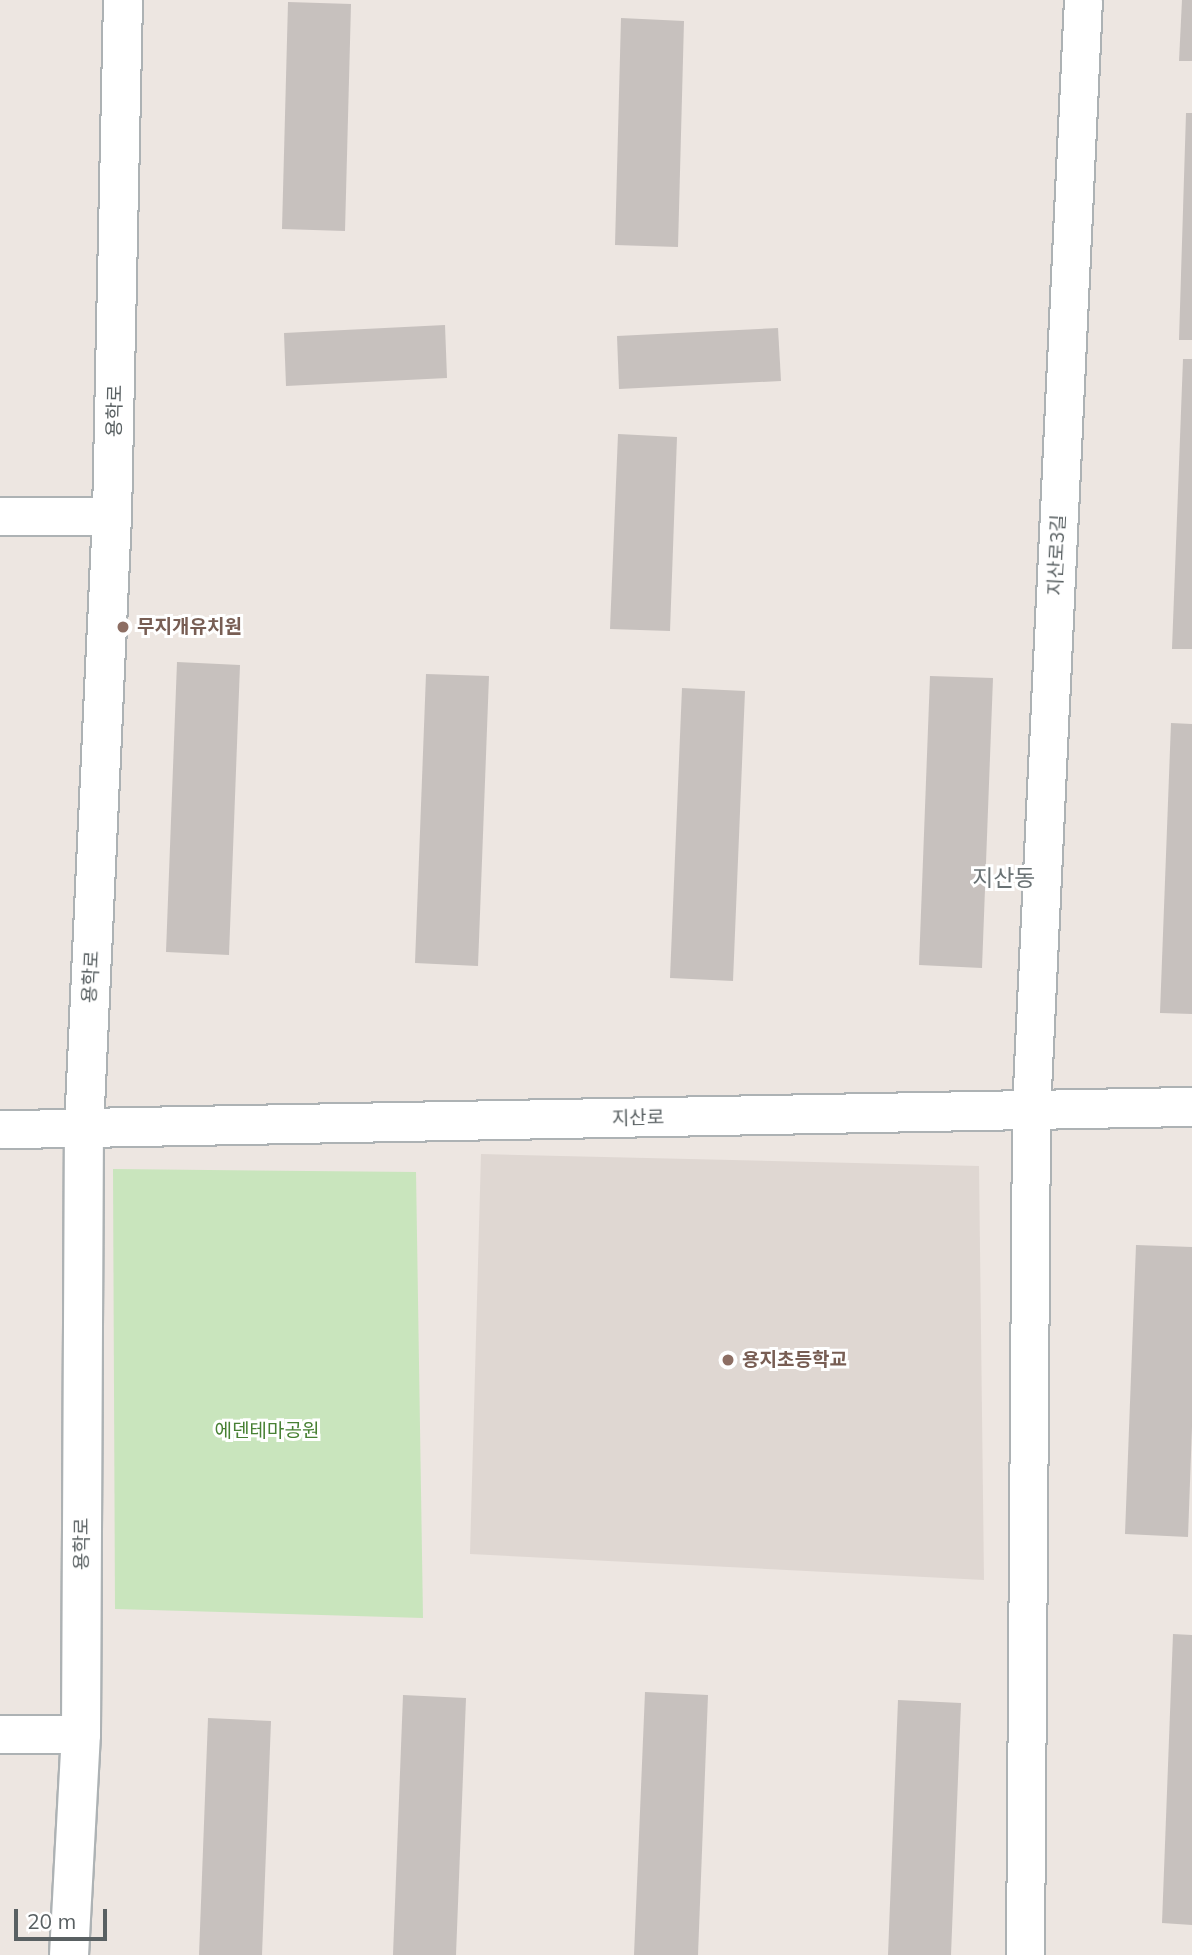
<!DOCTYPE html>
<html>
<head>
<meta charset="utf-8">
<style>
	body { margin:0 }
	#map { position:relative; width:1192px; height:1955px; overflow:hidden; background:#ede6e1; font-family:Mulish,"Noto Sans KR",sans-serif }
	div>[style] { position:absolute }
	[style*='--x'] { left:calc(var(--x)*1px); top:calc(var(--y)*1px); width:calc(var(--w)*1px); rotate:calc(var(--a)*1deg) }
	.education>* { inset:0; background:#dfd7d2 }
	.green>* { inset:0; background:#c9e5bd }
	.building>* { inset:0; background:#c7c1be }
	.roads { filter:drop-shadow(2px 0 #adb2b4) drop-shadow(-2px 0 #adb2b4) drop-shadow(0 2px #adb2b4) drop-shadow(0 -2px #adb2b4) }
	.minor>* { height:37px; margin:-18.5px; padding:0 18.5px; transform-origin:18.5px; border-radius:18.5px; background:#fff }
	.tertiary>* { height:38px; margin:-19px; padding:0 19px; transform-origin:19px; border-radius:19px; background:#fff }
	.dots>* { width:19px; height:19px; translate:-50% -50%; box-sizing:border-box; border:4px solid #fff; border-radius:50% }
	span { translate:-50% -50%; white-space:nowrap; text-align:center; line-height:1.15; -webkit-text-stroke:6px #fff; paint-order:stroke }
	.street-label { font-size:19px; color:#596062 }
	.education-label { font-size:19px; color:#785e54; font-weight:700 }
	.left { translate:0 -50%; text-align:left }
	.park-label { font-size:19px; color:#478033 }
	.quarter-label { font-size:23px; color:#6a7274 }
	.scale { position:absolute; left:14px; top:1909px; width:93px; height:32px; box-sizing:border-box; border:4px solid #596062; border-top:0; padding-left:9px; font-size:21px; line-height:24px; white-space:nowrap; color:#596062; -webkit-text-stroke:5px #fff; paint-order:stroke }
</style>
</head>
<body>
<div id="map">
	<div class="education">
		<i style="clip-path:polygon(481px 1154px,979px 1166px,984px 1580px,470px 1554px)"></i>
	</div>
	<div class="green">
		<i style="clip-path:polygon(113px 1169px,416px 1172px,423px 1618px,115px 1609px)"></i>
	</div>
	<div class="building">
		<i style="clip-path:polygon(1182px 0,1192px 0,1192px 61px,1179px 61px)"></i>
		<i style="clip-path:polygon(288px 2px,351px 4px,345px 231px,282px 229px)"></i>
		<i style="clip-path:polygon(621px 18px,684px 21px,678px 247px,615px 245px)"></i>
		<i style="clip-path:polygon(1186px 113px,1192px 113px,1192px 340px,1179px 340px)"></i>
		<i style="clip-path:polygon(445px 325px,447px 378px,286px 386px,284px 333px)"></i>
		<i style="clip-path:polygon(778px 328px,781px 381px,619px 389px,617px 336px)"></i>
		<i style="clip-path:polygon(1183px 359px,1192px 359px,1192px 649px,1172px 649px)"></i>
		<i style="clip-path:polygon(618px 434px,677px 437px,670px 631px,610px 629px)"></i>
		<i style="clip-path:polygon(177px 662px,240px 665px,229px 955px,166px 952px)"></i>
		<i style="clip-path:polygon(426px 674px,489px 676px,478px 966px,415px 963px)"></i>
		<i style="clip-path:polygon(930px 676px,993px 678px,982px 968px,919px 965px)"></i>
		<i style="clip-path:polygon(682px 688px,745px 691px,733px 981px,670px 978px)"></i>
		<i style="clip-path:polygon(1171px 723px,1192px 724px,1192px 1014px,1160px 1013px)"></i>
		<i style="clip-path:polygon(1136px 1245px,1192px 1247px,1192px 1427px,1188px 1537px,1125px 1534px)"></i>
		<i style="clip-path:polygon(1173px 1634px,1192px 1635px,1192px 1925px,1162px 1923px)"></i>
		<i style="clip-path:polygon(645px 1692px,708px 1695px,698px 1955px,634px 1955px)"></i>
		<i style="clip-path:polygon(403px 1695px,466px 1698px,456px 1955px,393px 1955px)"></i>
		<i style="clip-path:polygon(898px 1700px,961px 1703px,951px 1955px,888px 1955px)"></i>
		<i style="clip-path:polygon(208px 1718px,271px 1721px,262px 1955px,199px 1955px)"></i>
	</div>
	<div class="roads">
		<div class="minor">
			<i style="--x:0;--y:516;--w:112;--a:0"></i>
			<i style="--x:0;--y:1129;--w:84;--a:-0.7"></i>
			<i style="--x:0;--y:1734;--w:81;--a:0"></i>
			<i style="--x:1025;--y:1955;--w:845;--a:-89.59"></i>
			<i style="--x:1031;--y:1110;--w:1111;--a:-87.32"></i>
		</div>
		<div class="tertiary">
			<i style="--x:84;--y:1128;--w:1108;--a:-1.09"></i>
			<i style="--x:69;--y:1955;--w:221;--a:-86.9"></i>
			<i style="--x:81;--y:1734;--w:606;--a:-89.72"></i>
			<i style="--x:84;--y:1128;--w:613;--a:-87.38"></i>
			<i style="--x:112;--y:516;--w:516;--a:-88.78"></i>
		</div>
	</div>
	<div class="dots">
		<i style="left:123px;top:627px;background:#8d6e63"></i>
		<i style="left:728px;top:1360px;background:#8d6e63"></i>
	</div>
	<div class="street-label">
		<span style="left:115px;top:411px;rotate:-89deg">용학로</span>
		<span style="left:1057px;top:555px;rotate:-87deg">지산로3길</span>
		<span style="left:91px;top:977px;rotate:-87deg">용학로</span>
		<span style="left:638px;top:1118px;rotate:-1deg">지산로</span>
		<span style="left:82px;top:1544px;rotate:-90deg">용학로</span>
	</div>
	<div class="education-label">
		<span class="left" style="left:137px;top:627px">무지개유치원</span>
		<span class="left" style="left:742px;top:1360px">용지초등학교</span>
	</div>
	<div class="park-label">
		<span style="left:267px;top:1431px">에덴테마공원</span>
	</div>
	<div class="quarter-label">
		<span style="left:1004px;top:878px">지산동</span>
	</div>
	<div class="scale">20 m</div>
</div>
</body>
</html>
